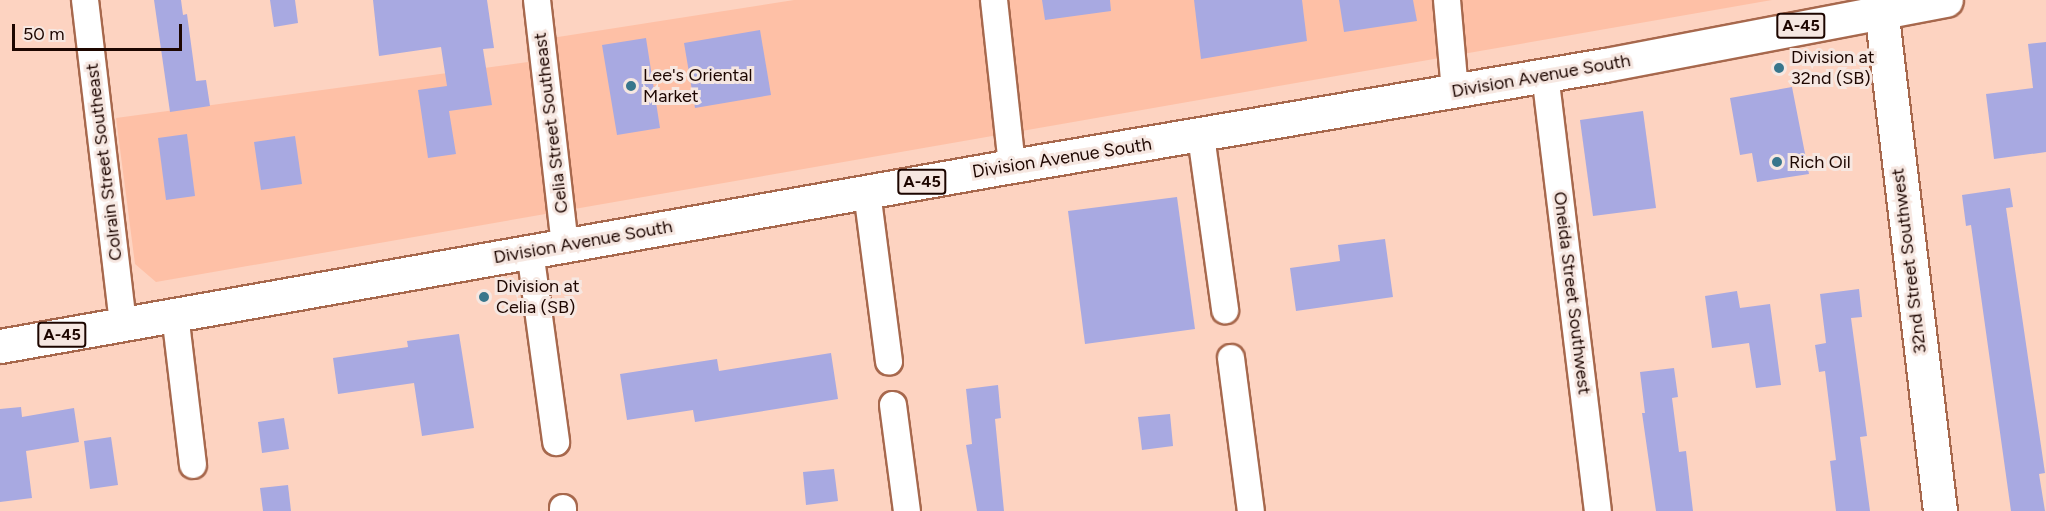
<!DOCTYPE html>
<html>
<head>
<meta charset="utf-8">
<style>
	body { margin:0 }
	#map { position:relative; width:2046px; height:511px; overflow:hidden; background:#fdd3c1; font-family:Figtree,sans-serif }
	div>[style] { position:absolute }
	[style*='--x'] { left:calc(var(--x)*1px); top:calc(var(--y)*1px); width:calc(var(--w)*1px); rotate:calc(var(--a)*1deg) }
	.built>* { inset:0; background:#fec0a6 }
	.building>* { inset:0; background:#a8a9e1 }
	.roads { filter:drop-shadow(2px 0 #a7684d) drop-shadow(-2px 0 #a7684d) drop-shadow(0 2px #a7684d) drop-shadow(0 -2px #a7684d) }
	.minor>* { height:26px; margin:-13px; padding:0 13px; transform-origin:13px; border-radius:13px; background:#fff }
	.tertiary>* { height:33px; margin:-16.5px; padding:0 16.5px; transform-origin:16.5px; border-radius:16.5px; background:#fff }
	.primary>* { height:33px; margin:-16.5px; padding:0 16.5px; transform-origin:16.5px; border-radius:16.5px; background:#fff }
	.dots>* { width:16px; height:16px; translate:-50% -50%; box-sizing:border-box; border:3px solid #f6e7e1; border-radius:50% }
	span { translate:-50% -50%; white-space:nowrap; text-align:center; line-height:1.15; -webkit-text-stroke:6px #f6e7e1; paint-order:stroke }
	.shield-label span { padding:2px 4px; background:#f6e7e1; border:2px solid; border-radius:4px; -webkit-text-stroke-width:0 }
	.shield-label { font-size:16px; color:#1d0600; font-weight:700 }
	.poi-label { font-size:18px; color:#1d0600 }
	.left { translate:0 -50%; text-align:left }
	.street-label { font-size:18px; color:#1d0600 }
	.scale { position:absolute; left:12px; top:24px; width:170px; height:27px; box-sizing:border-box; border:3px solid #1d0600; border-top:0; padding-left:8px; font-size:18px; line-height:21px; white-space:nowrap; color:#1d0600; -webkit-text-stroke:4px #f6e7e1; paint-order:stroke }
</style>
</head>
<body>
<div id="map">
	<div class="built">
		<i style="clip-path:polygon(794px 0,1772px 0,156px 282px,135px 264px,116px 118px,528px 62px,526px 42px)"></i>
	</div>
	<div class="building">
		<i style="clip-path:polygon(154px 0,181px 0,183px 15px,187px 14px,196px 81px,206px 80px,210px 106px,170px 112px)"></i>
		<i style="clip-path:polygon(270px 0,295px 0,298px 23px,274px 27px)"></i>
		<i style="clip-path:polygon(373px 0,487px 0,494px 48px,483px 49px,492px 105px,449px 111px,456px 154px,428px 158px,418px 90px,447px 86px,441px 47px,379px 56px)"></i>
		<i style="clip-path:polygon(1042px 0,1110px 0,1111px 11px,1045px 20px)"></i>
		<i style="clip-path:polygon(1194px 0,1302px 0,1307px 41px,1201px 59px)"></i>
		<i style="clip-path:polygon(1339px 0,1413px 0,1417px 21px,1344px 32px)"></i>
		<i style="clip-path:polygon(760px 30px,771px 95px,695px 108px,684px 43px)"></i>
		<i style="clip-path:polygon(646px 38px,660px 128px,617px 135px,602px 45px)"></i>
		<i style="clip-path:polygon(2046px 42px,2046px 152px,1994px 159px,1986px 94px,2033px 88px,2028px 44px)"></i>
		<i style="clip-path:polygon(1792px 87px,1809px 174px,1757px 182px,1752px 153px,1740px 155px,1730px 98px)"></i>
		<i style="clip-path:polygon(1643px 111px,1656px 208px,1593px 216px,1580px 120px)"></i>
		<i style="clip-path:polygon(187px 134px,195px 196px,166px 200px,158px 138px)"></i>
		<i style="clip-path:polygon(295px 136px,302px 184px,261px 190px,254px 142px)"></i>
		<i style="clip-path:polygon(2010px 188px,2013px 207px,2006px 208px,2045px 473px,2039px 474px,2045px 511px,2011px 511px,1971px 225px,1966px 226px,1962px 195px)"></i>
		<i style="clip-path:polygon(1177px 197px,1195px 329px,1085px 344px,1068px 211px)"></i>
		<i style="clip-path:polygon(1385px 239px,1393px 297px,1296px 311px,1290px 268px,1340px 261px,1338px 245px)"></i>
		<i style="clip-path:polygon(1859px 289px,1862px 317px,1851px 318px,1867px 436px,1860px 437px,1870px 511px,1836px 511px,1830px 461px,1836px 460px,1825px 371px,1819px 372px,1815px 345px,1826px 343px,1820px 294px)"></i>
		<i style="clip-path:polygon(1737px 291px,1740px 308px,1770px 304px,1781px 385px,1756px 388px,1749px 343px,1712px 348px,1705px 296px)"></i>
		<i style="clip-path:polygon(459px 334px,474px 428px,422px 436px,414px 383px,338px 394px,333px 358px,408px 347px,407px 341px)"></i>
		<i style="clip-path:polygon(831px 353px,838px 399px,695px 422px,693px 410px,627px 420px,620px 374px,717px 359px,719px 371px)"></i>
		<i style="clip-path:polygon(1674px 368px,1678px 397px,1672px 398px,1679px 452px,1686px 451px,1693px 511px,1656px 511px,1642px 413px,1645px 413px,1640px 372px)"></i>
		<i style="clip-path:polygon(998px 385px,1001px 418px,995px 419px,1004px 511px,977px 511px,966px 445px,972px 444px,966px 389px)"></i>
		<i style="clip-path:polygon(21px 407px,22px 417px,74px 408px,79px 442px,26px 451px,32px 498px,0 502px,0 409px)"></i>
		<i style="clip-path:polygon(1170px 414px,1173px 446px,1142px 450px,1138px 417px)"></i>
		<i style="clip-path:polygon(284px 418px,289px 449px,262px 453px,258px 422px)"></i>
		<i style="clip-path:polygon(111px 437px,118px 485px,90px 489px,84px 441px)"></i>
		<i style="clip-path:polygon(834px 469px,838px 501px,806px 505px,803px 472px)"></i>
		<i style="clip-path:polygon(288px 485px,291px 511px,263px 511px,260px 488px)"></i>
	</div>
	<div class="roads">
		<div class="minor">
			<i style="--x:85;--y:0;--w:325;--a:83.3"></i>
			<i style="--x:537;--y:0;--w:247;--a:83.5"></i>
			<i style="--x:994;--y:0;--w:167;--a:83.8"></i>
			<i style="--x:1447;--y:0;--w:91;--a:85"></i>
			<i style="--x:1545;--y:74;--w:440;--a:83.1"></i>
			<i style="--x:1201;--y:136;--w:176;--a:82.1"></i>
			<i style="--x:867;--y:192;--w:171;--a:82.6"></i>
			<i style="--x:530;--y:251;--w:193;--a:82.2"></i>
			<i style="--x:175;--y:314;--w:152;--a:83.2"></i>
			<i style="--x:1231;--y:358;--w:154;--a:82.6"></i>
			<i style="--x:893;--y:405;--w:107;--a:82.5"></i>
			<i style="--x:563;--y:508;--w:3;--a:90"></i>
		</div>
		<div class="tertiary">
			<i style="--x:1880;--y:0;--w:515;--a:83.3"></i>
		</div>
		<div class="primary">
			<i style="--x:0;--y:346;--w:1028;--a:-10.09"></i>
			<i style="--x:1012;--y:166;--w:602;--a:-9.67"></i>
			<i style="--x:1605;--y:65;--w:347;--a:-10.8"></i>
		</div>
	</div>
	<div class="dots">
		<i style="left:1779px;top:68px;background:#38768c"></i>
		<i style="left:631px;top:86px;background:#38768c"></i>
		<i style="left:1777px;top:162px;background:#38768c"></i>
		<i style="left:484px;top:297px;background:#38768c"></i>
	</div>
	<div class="shield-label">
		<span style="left:1801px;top:26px">A-45</span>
		<span style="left:922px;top:182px">A-45</span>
		<span style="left:62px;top:335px">A-45</span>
	</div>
	<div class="poi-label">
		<span class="left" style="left:1791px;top:68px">Division at<br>32nd (SB)</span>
		<span class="left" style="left:643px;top:86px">Lee's Oriental<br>Market</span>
		<span class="left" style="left:1789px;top:162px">Rich Oil</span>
		<span class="left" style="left:496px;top:297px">Division at<br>Celia (SB)</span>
	</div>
	<div class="street-label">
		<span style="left:1541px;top:76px;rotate:-10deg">Division Avenue South</span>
		<span style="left:551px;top:123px;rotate:-97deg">Celia Street Southeast</span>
		<span style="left:1062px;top:158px;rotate:-9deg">Division Avenue South</span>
		<span style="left:104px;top:162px;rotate:-97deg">Colrain Street Southeast</span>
		<span style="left:583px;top:242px;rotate:-10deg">Division Avenue South</span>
		<span style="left:1909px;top:261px;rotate:-97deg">32nd Street Southwest</span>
		<span style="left:1572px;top:293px;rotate:83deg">Oneida Street Southwest</span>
	</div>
	<div class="scale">50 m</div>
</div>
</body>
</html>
